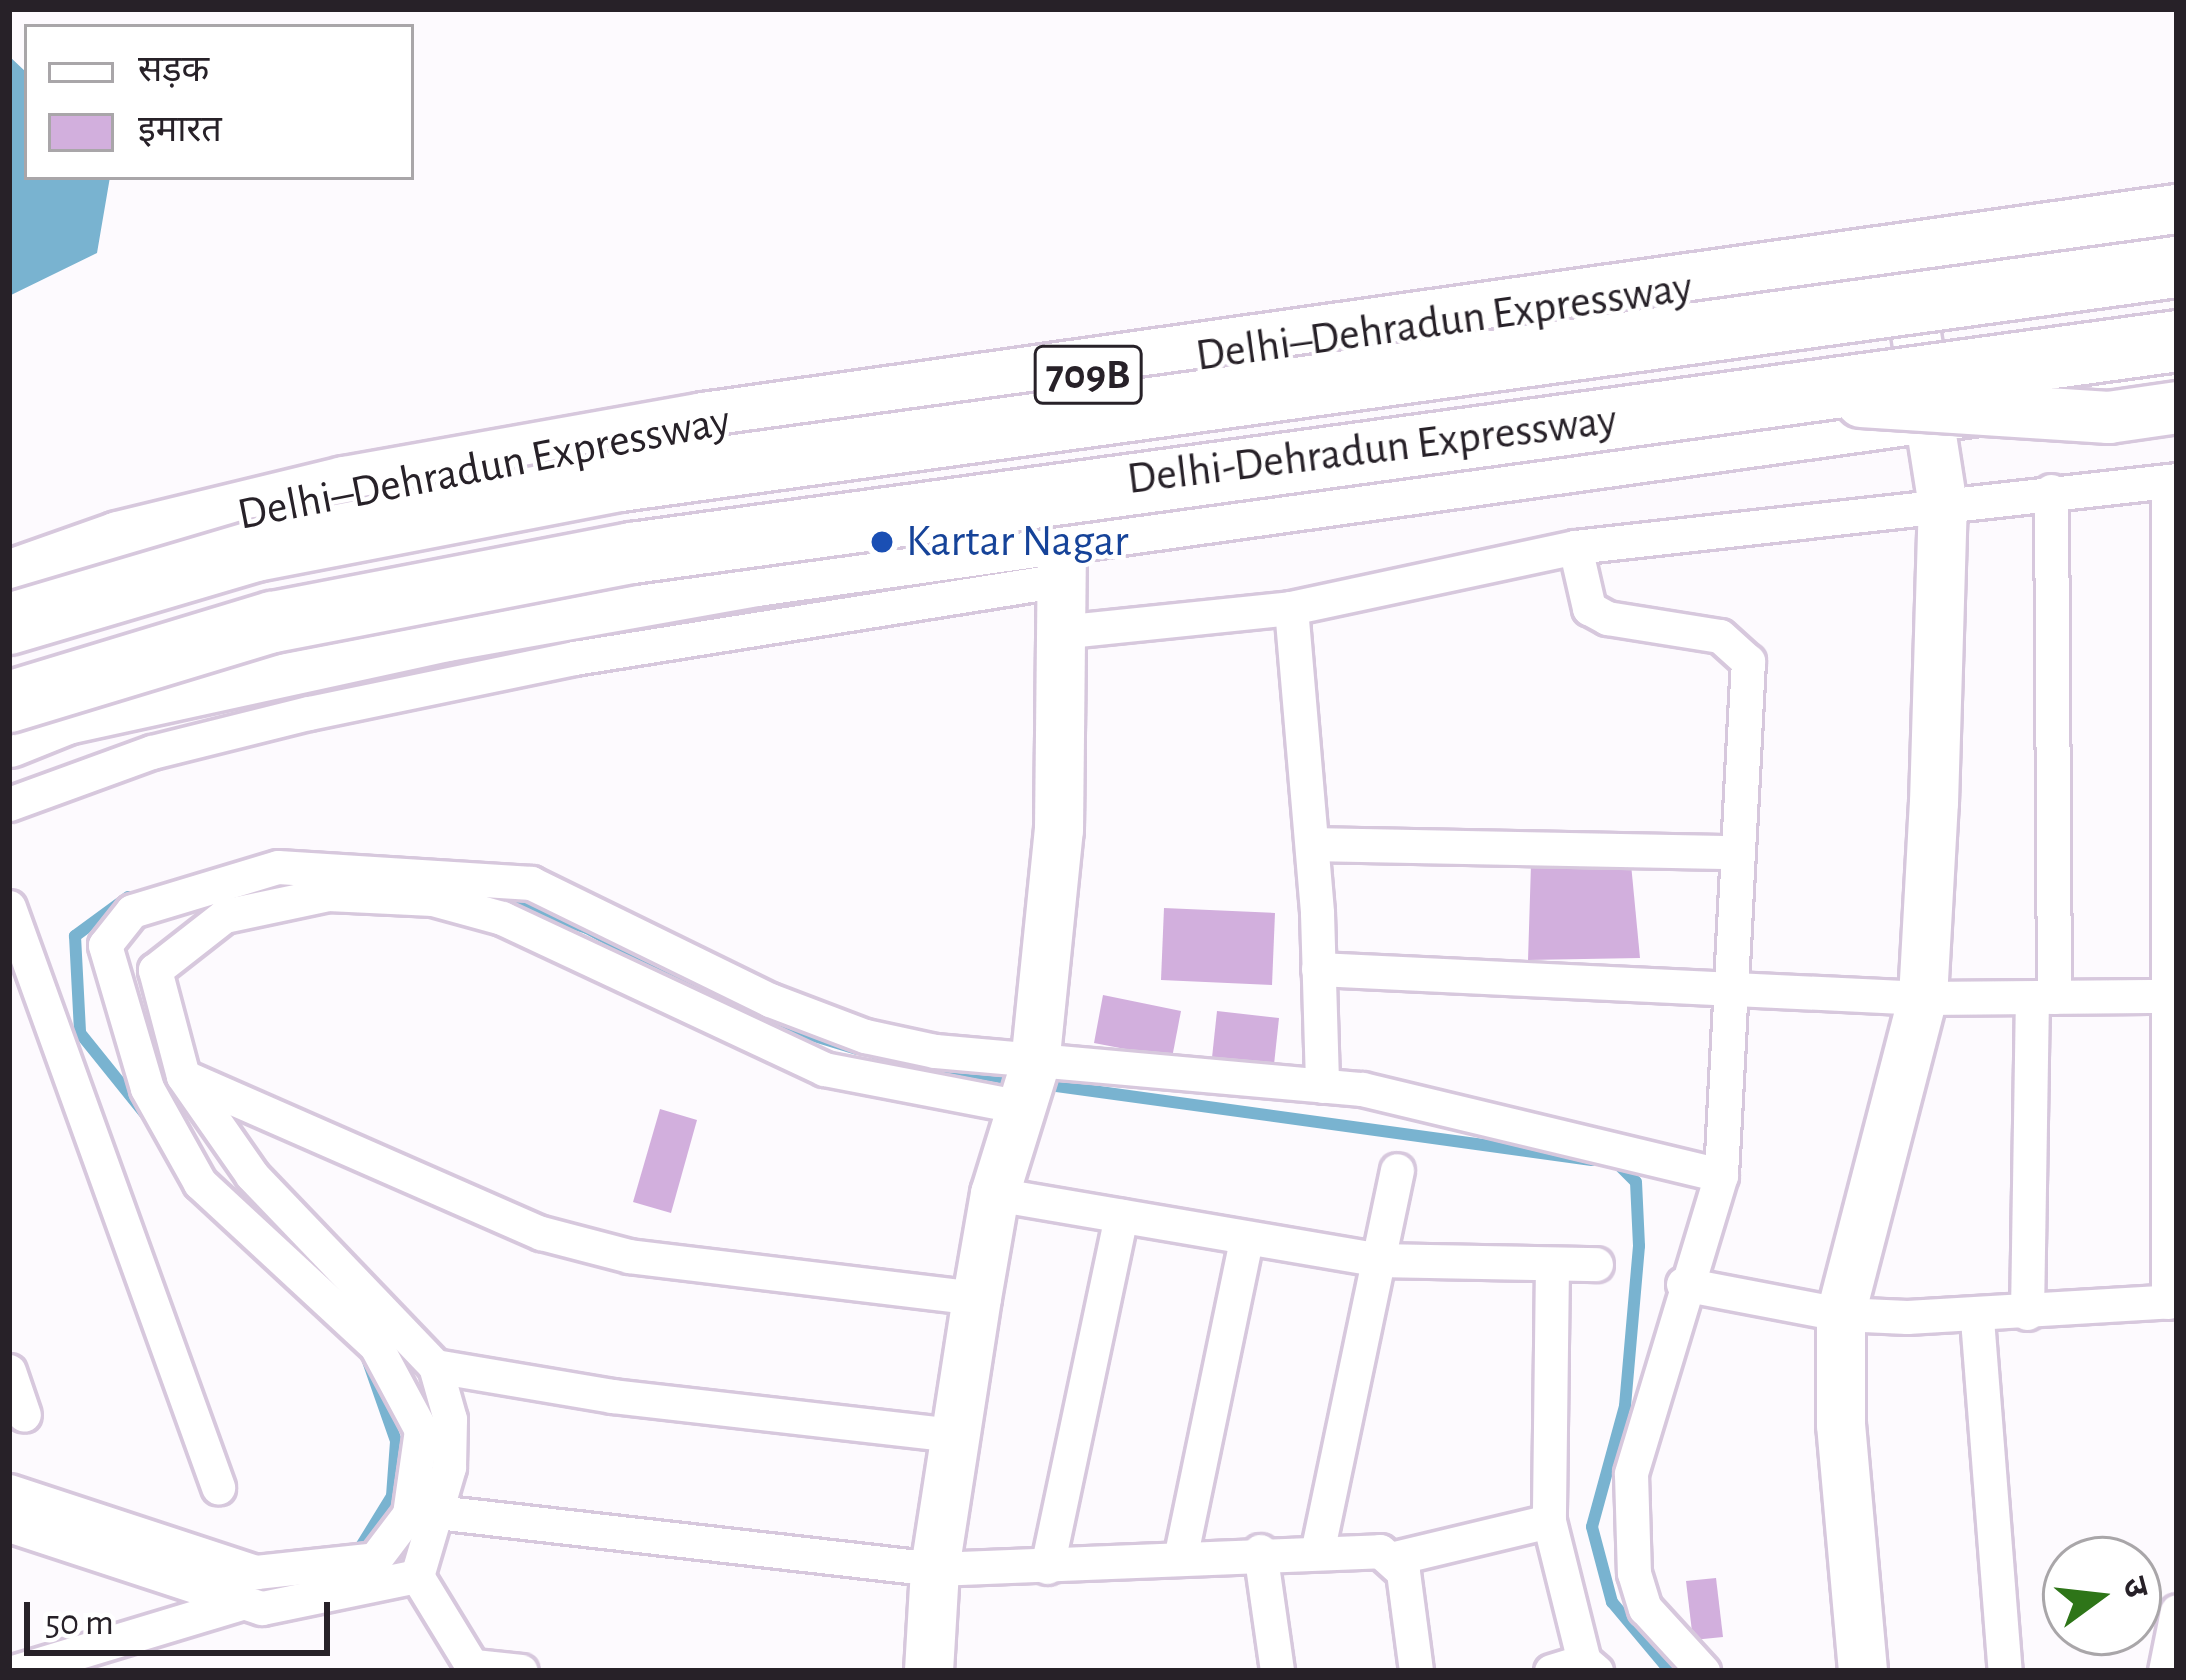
<!DOCTYPE html>
<html>
<head>
<meta charset="utf-8">
<style>
	body { margin:0 }
	#map { position:relative; width:2186px; height:1680px; overflow:hidden; background:#fdfafe; font-family:"Alegreya Sans","Noto Sans Devanagari",sans-serif }
	div>[style] { position:absolute }
	[style*='--x'] { left:calc(var(--x)*1px); top:calc(var(--y)*1px); width:calc(var(--w)*1px); rotate:calc(var(--a)*1deg) }
	.water>* { inset:0; background:#79b3d0 }
	.stream>* { height:12px; margin:-6px; padding:0 6px; transform-origin:6px; border-radius:6px; background:#79b3d0 }
	.building>* { inset:0; background:#d2afdd }
	.roads { filter:drop-shadow(3px 0 #d7c8dd) drop-shadow(-3px 0 #d7c8dd) drop-shadow(0 3px #d7c8dd) drop-shadow(0 -3px #d7c8dd) }
	.street>* { height:33px; margin:-16.5px; padding:0 16.5px; transform-origin:16.5px; border-radius:16.5px; background:#fff }
	.secondary>* { height:48px; margin:-24px; padding:0 24px; transform-origin:24px; border-radius:24px; background:#fff }
	.highway>* { height:60px; margin:-30px; padding:0 30px; transform-origin:30px; border-radius:30px; background:#fff }
	.bridges { filter:drop-shadow(3px 0 #d7c8dd) drop-shadow(-3px 0 #d7c8dd) drop-shadow(0 3px #d7c8dd) drop-shadow(0 -3px #d7c8dd) }
	.primary-bridge>* { height:51px; margin:-25.5px; padding:0 25.5px; transform-origin:25.5px; border-radius:25.5px; background:#fff }
	.highway-bridge>* { height:60px; margin:-30px; padding:0 30px; transform-origin:30px; border-radius:30px; background:#fff }
	.dots>* { width:33px; height:33px; translate:-50% -50%; box-sizing:border-box; border:6px solid #fff; border-radius:50% }
	span { translate:-50% -50%; white-space:nowrap; text-align:center; line-height:1.15; -webkit-text-stroke:9px #fff; paint-order:stroke }
	.shield-label span { padding:3px 9px; background:#fff; border:3px solid; border-radius:9px; -webkit-text-stroke-width:0 }
	.shield-label { font-size:42px; color:#272128; font-weight:700 }
	.street-label { font-size:45px; color:#272128 }
	.transit-label { font-size:45px; color:#164399 }
	.left { translate:0 -50%; text-align:left }
	.frame { position:absolute; inset:0; border:12px solid #272128; pointer-events:none }
	.legend { position:absolute; left:24px; top:24px; width:390px; height:156px; box-sizing:border-box; background:#fff; border:3px solid #a9a6a9; margin:0; padding:15px 21px; list-style:none; font-size:36px; color:#272128 }
	.legend li { display:flex; align-items:center; gap:24px; height:60px }
	.legend b { width:60px; border:3px solid #a9a6a9 }
	.north { position:absolute; left:2042px; top:1536px; width:120px; height:120px; box-sizing:border-box; background:#fff; border:3px solid #a9a6a9; border-radius:50%; rotate:75deg; font-size:33px; font-weight:700; line-height:48px; text-align:center; color:#272128 }
	.north::after { content:''; display:block; margin:auto; width:42px; height:54px; background:#2e7518; clip-path:polygon(50% 0,100% 100%,50% 72%,0 100%) }
	.scale { position:absolute; left:24px; top:1602px; width:306px; height:54px; box-sizing:border-box; border:6px solid #272128; border-top:0; padding-left:15px; font-size:36px; line-height:42px; white-space:nowrap; color:#272128; -webkit-text-stroke:9px #fff; paint-order:stroke }
</style>
</head>
<body>
<div id="map">
	<div class="water">
		<i style="clip-path:polygon(9px 56px,27px 73px,27px 177px,110px 177px,97px 253px,9px 296px)"></i>
	</div>
	<div class="stream">
		<i style="--x:484;--y:894;--w:108;--a:18.3"></i>
		<i style="--x:587;--y:928;--w:184;--a:28.5"></i>
		<i style="--x:749;--y:1016;--w:113;--a:17"></i>
		<i style="--x:128;--y:897;--w:66;--a:143.7"></i>
		<i style="--x:75;--y:936;--w:97;--a:87"></i>
		<i style="--x:80;--y:1033;--w:105;--a:51.2"></i>
		<i style="--x:877;--y:1055;--w:147;--a:10.2"></i>
		<i style="--x:1042;--y:1084;--w:555;--a:7.87"></i>
		<i style="--x:1618;--y:1164;--w:25;--a:45"></i>
		<i style="--x:1636;--y:1182;--w:64;--a:87.3"></i>
		<i style="--x:1639;--y:1246;--w:161;--a:95"></i>
		<i style="--x:1625;--y:1406;--w:125;--a:105.3"></i>
		<i style="--x:1592;--y:1527;--w:78;--a:75.1"></i>
		<i style="--x:1612;--y:1602;--w:90;--a:50"></i>
		<i style="--x:357;--y:1553;--w:67;--a:-58.4"></i>
		<i style="--x:392;--y:1496;--w:55;--a:-85.8"></i>
		<i style="--x:396;--y:1441;--w:85;--a:-109.3"></i>
	</div>
	<div class="building">
		<i style="clip-path:polygon(1631px 864px,1640px 958px,1528px 960px,1531px 865px)"></i>
		<i style="clip-path:polygon(1164px 908px,1275px 913px,1272px 985px,1161px 980px)"></i>
		<i style="clip-path:polygon(1103px 995px,1181px 1011px,1172px 1058px,1094px 1043px)"></i>
		<i style="clip-path:polygon(1217px 1011px,1279px 1018px,1273px 1074px,1211px 1067px)"></i>
		<i style="clip-path:polygon(660px 1109px,697px 1120px,671px 1213px,633px 1202px)"></i>
		<i style="clip-path:polygon(1716px 1578px,1723px 1637px,1693px 1640px,1686px 1581px)"></i>
	</div>
	<div class="roads">
		<div class="street">
			<i style="--x:2168;--y:481;--w:821;--a:90"></i>
			<i style="--x:2051;--y:491;--w:506;--a:89.66"></i>
			<i style="--x:1575;--y:547;--w:63;--a:77.1"></i>
			<i style="--x:1589;--y:608;--w:21;--a:29"></i>
			<i style="--x:1607;--y:618;--w:114;--a:9.1"></i>
			<i style="--x:1720;--y:636;--w:38;--a:42"></i>
			<i style="--x:1748;--y:661;--w:515;--a:93.01"></i>
			<i style="--x:1721;--y:1175;--w:312;--a:106.8"></i>
			<i style="--x:1631;--y:1474;--w:99;--a:88.3"></i>
			<i style="--x:1634;--y:1573;--w:37;--a:73"></i>
			<i style="--x:1645;--y:1608;--w:86;--a:47.4"></i>
			<i style="--x:1291;--y:608;--w:306;--a:85.1"></i>
			<i style="--x:1317;--y:913;--w:173;--a:88.3"></i>
			<i style="--x:1060;--y:632;--w:232;--a:-5.9"></i>
			<i style="--x:1291;--y:608;--w:290;--a:-12.1"></i>
			<i style="--x:1575;--y:547;--w:606;--a:-6.35"></i>
			<i style="--x:9;--y:804;--w:152;--a:-20"></i>
			<i style="--x:152;--y:752;--w:162;--a:-14"></i>
			<i style="--x:309;--y:713;--w:271;--a:-11.7"></i>
			<i style="--x:574;--y:658;--w:493;--a:-9.1"></i>
			<i style="--x:1313;--y:844;--w:420;--a:1.1"></i>
			<i style="--x:9;--y:907;--w:617;--a:70.18"></i>
			<i style="--x:1318;--y:969;--w:606;--a:2.74"></i>
			<i style="--x:1923;--y:998;--w:254;--a:-0.5"></i>
			<i style="--x:185;--y:1077;--w:389;--a:23.7"></i>
			<i style="--x:541;--y:1233;--w:91;--a:14.6"></i>
			<i style="--x:629;--y:1256;--w:351;--a:6.9"></i>
			<i style="--x:995;--y:1194;--w:391;--a:9.7"></i>
			<i style="--x:1380;--y:1260;--w:216;--a:1.1"></i>
			<i style="--x:1552;--y:1264;--w:257;--a:90.7"></i>
			<i style="--x:1549;--y:1521;--w:144;--a:76"></i>
			<i style="--x:1584;--y:1661;--w:16;--a:40"></i>
			<i style="--x:1683;--y:1284;--w:161;--a:10.8"></i>
			<i style="--x:1841;--y:1314;--w:66;--a:2.6"></i>
			<i style="--x:1907;--y:1317;--w:270;--a:-3.4"></i>
			<i style="--x:2027;--y:1313;--w:315;--a:-89.1"></i>
			<i style="--x:1977;--y:1319;--w:353;--a:85.5"></i>
			<i style="--x:435;--y:1366;--w:180;--a:9.6"></i>
			<i style="--x:612;--y:1396;--w:346;--a:6.5"></i>
			<i style="--x:9;--y:1371;--w:46;--a:71.2"></i>
			<i style="--x:9;--y:1491;--w:260;--a:18.2"></i>
			<i style="--x:256;--y:1572;--w:120;--a:-6.2"></i>
			<i style="--x:375;--y:1559;--w:56;--a:-52.9"></i>
			<i style="--x:409;--y:1514;--w:85;--a:-81.9"></i>
			<i style="--x:421;--y:1430;--w:95;--a:-118.2"></i>
			<i style="--x:376;--y:1346;--w:240;--a:-137.2"></i>
			<i style="--x:200;--y:1183;--w:109;--a:-119.2"></i>
			<i style="--x:147;--y:1088;--w:149;--a:-106.4"></i>
			<i style="--x:105;--y:945;--w:43;--a:-51.5"></i>
			<i style="--x:132;--y:911;--w:152;--a:-16.8"></i>
			<i style="--x:278;--y:867;--w:254;--a:3.6"></i>
			<i style="--x:531;--y:883;--w:266;--a:26.1"></i>
			<i style="--x:770;--y:1000;--w:102;--a:20.8"></i>
			<i style="--x:865;--y:1036;--w:72;--a:12.1"></i>
			<i style="--x:935;--y:1051;--w:429;--a:5.1"></i>
			<i style="--x:1362;--y:1089;--w:369;--a:13.5"></i>
			<i style="--x:437;--y:1512;--w:501;--a:6.53"></i>
			<i style="--x:935;--y:1569;--w:445;--a:-2.3"></i>
			<i style="--x:1380;--y:1551;--w:31;--a:42"></i>
			<i style="--x:1403;--y:1572;--w:100;--a:82.5"></i>
			<i style="--x:9;--y:1525;--w:266;--a:18.2"></i>
			<i style="--x:262;--y:1608;--w:158;--a:-11.7"></i>
			<i style="--x:417;--y:1576;--w:114;--a:-73.6"></i>
			<i style="--x:449;--y:1467;--w:48;--a:-88.8"></i>
			<i style="--x:450;--y:1419;--w:55;--a:-105.8"></i>
			<i style="--x:435;--y:1366;--w:265;--a:-133.8"></i>
			<i style="--x:252;--y:1175;--w:121;--a:-124.9"></i>
			<i style="--x:183;--y:1076;--w:110;--a:-104.8"></i>
			<i style="--x:155;--y:970;--w:88;--a:-38"></i>
			<i style="--x:224;--y:916;--w:106;--a:-11.9"></i>
			<i style="--x:328;--y:894;--w:105;--a:2.7"></i>
			<i style="--x:433;--y:899;--w:72;--a:15.4"></i>
			<i style="--x:502;--y:918;--w:356;--a:25.1"></i>
			<i style="--x:824;--y:1069;--w:202;--a:10.9"></i>
			<i style="--x:1318;--y:1548;--w:386;--a:-78.2"></i>
			<i style="--x:1260;--y:1551;--w:121;--a:81.9"></i>
			<i style="--x:1181;--y:1554;--w:322;--a:-78.3"></i>
			<i style="--x:1395;--y:1558;--w:158;--a:-13.5"></i>
			<i style="--x:1047;--y:1567;--w:359;--a:-78.1"></i>
			<i style="--x:417;--y:1576;--w:111;--a:58.6"></i>
			<i style="--x:474;--y:1666;--w:47;--a:6.1"></i>
			<i style="--x:16;--y:1671;--w:238;--a:-16.8"></i>
			<i style="--x:1551;--y:1671;--w:34;--a:-17"></i>
			<i style="--x:2165;--y:1671;--w:61;--a:-78.7"></i>
		</div>
		<div class="secondary">
			<i style="--x:929;--y:1671;--w:102;--a:-86.6"></i>
			<i style="--x:935;--y:1569;--w:274;--a:-81.2"></i>
			<i style="--x:977;--y:1298;--w:106;--a:-80.2"></i>
			<i style="--x:995;--y:1194;--w:135;--a:-72.8"></i>
			<i style="--x:1035;--y:1065;--w:236;--a:-84.2"></i>
			<i style="--x:1059;--y:830;--w:293;--a:-89.4"></i>
			<i style="--x:1863;--y:1671;--w:247;--a:-95.1"></i>
			<i style="--x:1841;--y:1425;--w:111;--a:-90"></i>
			<i style="--x:1841;--y:1314;--w:326;--a:-75.5"></i>
			<i style="--x:1923;--y:998;--w:195;--a:-86.8"></i>
			<i style="--x:1934;--y:803;--w:297;--a:-88.3"></i>
			<i style="--x:1943;--y:506;--w:240;--a:-98.9"></i>
		</div>
		<div class="highway">
			<i style="--x:9;--y:581;--w:117;--a:-19.5"></i>
			<i style="--x:119;--y:542;--w:233;--a:-13.7"></i>
			<i style="--x:345;--y:487;--w:365;--a:-10.1"></i>
			<i style="--x:704;--y:423;--w:1488;--a:-8.04"></i>
			<i style="--x:9;--y:737;--w:61;--a:-22"></i>
			<i style="--x:66;--y:714;--w:390;--a:-12.3"></i>
			<i style="--x:447;--y:631;--w:314;--a:-10.1"></i>
			<i style="--x:756;--y:576;--w:1435;--a:-7.97"></i>
		</div>
	</div>
	<div class="bridges">
		<div class="primary-bridge">
			<i style="--x:1861;--y:401;--w:248;--a:3.7"></i>
			<i style="--x:2108;--y:417;--w:70;--a:-8.2"></i>
		</div>
		<div class="highway-bridge">
			<i style="--x:9;--y:624;--w:257;--a:-16.5"></i>
			<i style="--x:255;--y:551;--w:372;--a:-10.9"></i>
			<i style="--x:620;--y:481;--w:1572;--a:-7.83"></i>
			<i style="--x:9;--y:702;--w:276;--a:-16.9"></i>
			<i style="--x:273;--y:622;--w:366;--a:-10.9"></i>
			<i style="--x:632;--y:553;--w:1559;--a:-7.81"></i>
		</div>
	</div>
	<div class="dots">
		<i style="left:882px;top:542px;background:#1a4fb4"></i>
	</div>
	<div class="shield-label">
		<span style="left:1088px;top:375px">709B</span>
	</div>
	<div class="street-label">
		<span style="left:1444px;top:322px;rotate:-8deg">Delhi–Dehradun Expressway</span>
		<span style="left:1372px;top:450px;rotate:-7deg">Delhi-Dehradun Expressway</span>
		<span style="left:484px;top:468px;rotate:-11deg">Delhi–Dehradun Expressway</span>
	</div>
	<div class="transit-label">
		<span class="left" style="left:906px;top:542px">Kartar Nagar</span>
	</div>
	<div class="frame"></div>
	<ul class="legend">
	<li><b style="height:15px;background:#fff"></b>सड़क</li>
	<li><b style="height:33px;background:#d2afdd"></b>इमारत</li>
	</ul>
	<div class="north">उ</div>
	<div class="scale">50 m</div>
</div>
</body>
</html>
